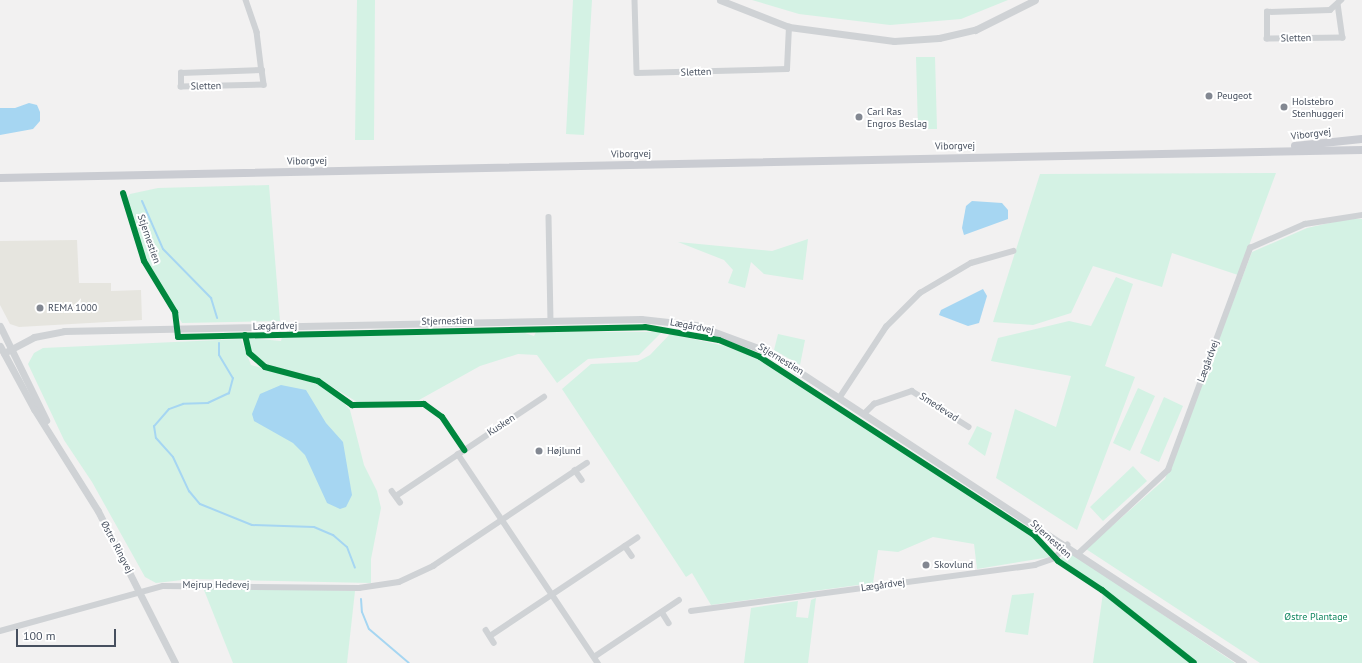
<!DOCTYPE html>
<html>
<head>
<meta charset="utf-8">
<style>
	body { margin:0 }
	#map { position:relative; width:1362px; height:663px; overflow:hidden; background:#f2f1f1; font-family:"PT Sans",sans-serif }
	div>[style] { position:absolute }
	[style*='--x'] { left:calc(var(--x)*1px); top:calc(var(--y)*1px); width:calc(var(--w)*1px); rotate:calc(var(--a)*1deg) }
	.commercial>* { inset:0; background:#e6e5df }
	.green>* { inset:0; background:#d4f2e4 }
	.water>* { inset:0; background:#a6d6f2 }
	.stream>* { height:2px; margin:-1px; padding:0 1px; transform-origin:1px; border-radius:1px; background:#a6d6f2 }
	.minor>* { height:5.5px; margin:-2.75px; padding:0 2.75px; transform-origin:2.75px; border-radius:2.75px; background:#cfd2d5 }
	.tertiary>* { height:7px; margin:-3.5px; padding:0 3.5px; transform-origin:3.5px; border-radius:3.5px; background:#cfd2d5 }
	.primary>* { height:8px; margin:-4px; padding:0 4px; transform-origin:4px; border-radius:4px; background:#caccd2 }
	.cycleway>* { height:6px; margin:-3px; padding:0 3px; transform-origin:3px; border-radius:3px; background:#00873e }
	.dots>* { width:11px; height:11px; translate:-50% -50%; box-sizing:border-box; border:2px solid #fff; border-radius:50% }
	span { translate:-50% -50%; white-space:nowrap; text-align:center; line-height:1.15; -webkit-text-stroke:4px #fff; paint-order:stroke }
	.street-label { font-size:10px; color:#47505f }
	.poi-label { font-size:10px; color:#47505f }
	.left { translate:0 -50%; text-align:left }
	.park-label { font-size:10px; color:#10875f }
	.scale { position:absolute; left:16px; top:629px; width:100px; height:18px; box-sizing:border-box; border:2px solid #47505f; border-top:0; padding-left:5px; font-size:12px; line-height:14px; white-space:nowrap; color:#47505f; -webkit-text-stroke:3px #fff; paint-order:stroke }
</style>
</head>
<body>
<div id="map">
	<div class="commercial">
		<i style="clip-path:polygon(77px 240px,79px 283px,111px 283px,111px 291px,141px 290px,142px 320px,19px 327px,10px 324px,0 305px,0 241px)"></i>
	</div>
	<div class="green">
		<i style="clip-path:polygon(357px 0,375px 0,374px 140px,355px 140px)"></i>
		<i style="clip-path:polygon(573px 0,592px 0,584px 135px,566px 134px)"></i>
		<i style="clip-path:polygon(752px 0,1008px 0,961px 19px,890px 25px,799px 14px)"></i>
		<i style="clip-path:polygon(916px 57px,935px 57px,937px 129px,918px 129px)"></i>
		<i style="clip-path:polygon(1276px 173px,1238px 275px,1172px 253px,1162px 287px,1093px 266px,1071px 313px,1033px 325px,993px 322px,1040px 174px)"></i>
		<i style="clip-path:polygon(269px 185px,280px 321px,182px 323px,144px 255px,127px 198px,130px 194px,158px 188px)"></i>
		<i style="clip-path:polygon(1347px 219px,1362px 219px,1362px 663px,1260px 663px,1086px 549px,1165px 479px,1252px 252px,1307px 228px)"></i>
		<i style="clip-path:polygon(808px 239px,803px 280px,764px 274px,751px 262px,745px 288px,728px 283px,733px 270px,724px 260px,678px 242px,772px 251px)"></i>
		<i style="clip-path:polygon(1116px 277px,1133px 284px,1105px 366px,1135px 377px,1077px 530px,996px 478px,1015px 409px,1056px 427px,1071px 376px,991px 361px,998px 338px,1069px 321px,1091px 326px)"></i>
		<i style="clip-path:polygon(536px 332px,662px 332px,639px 355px,588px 359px,557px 383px,537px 355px,518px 354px,480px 366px,419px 400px,357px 402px,321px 380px,272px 367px,260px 360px,251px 351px,248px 338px,281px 341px,282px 337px,525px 333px,534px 336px)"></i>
		<i style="clip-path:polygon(670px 334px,725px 346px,757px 358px,1027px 532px,1050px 557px,977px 569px,974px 544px,933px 537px,898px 552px,878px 550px,873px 583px,711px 605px,692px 573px,686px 577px,562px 389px,591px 364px,637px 362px,650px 355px)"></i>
		<i style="clip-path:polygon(778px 334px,805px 340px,800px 365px,774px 350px)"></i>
		<i style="clip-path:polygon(241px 339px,251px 365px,320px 385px,336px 394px,350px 410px,364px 465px,377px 491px,381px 508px,371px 559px,371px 583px,191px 579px,156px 583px,145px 577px,92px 482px,64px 440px,28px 364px,34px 353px,43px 348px)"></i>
		<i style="clip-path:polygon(1138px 388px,1155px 396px,1130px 451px,1113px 443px)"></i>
		<i style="clip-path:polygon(1164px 397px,1183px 406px,1159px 462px,1140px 453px)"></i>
		<i style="clip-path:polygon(977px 426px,992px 433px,985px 456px,968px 444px)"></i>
		<i style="clip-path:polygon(1133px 466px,1147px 481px,1103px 521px,1090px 507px)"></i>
		<i style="clip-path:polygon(1068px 553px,1074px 555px,1235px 663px,1197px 663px,1103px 589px,1059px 560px)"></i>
		<i style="clip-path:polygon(202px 585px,355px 591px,347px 663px,233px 663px)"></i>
		<i style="clip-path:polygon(1034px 593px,1028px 635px,1005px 632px,1012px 595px)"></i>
		<i style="clip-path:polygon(1103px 593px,1191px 663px,1093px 663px)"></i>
		<i style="clip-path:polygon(816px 598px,808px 663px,744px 663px,751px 608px,798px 601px,796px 617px,808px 618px,811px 600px)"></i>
	</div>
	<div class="water">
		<i style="clip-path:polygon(29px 103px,37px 105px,40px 112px,40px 121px,33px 129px,0 135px,0 108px,15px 108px)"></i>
		<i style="clip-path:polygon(972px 201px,1002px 203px,1008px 210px,1008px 219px,964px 235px,962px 228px,966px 206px)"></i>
		<i style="clip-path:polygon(983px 289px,987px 296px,979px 323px,968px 326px,939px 315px,941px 310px)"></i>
		<i style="clip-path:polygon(281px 385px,306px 390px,326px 423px,343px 442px,352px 495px,346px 507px,340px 509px,327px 503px,305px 455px,293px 443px,254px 421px,252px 414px,260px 394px)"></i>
	</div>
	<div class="stream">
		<i style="--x:142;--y:201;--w:52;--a:66.4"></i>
		<i style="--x:163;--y:249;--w:69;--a:45.6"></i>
		<i style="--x:211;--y:298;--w:21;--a:73"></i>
		<i style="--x:219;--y:343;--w:12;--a:90"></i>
		<i style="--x:219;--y:355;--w:27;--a:59"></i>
		<i style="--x:233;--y:378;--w:16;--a:105"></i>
		<i style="--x:229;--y:393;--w:23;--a:155"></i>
		<i style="--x:208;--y:403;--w:25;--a:178"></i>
		<i style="--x:183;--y:404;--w:15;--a:160"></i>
		<i style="--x:169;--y:409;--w:23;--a:131"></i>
		<i style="--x:154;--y:426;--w:12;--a:81"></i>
		<i style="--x:156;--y:438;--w:25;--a:48"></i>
		<i style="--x:173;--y:457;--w:38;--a:65"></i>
		<i style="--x:189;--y:491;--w:17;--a:50"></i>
		<i style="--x:200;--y:504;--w:56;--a:22"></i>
		<i style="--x:252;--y:525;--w:62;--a:1.8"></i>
		<i style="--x:314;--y:527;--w:21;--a:23"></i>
		<i style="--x:333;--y:535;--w:18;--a:41"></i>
		<i style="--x:347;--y:547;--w:22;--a:69"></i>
		<i style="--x:361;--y:599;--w:13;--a:86"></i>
		<i style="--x:362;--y:612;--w:18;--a:68"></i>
		<i style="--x:369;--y:629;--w:52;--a:40.4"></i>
	</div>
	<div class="minor">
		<i style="--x:246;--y:0;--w:34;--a:71"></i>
		<i style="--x:257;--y:32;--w:38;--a:83"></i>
		<i style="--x:262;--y:70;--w:15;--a:82"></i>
		<i style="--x:264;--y:85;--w:83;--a:178.6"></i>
		<i style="--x:181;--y:87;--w:14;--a:-90"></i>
		<i style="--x:181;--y:73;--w:81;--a:-2.1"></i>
		<i style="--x:635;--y:0;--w:73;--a:88.4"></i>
		<i style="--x:637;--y:73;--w:150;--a:-1.5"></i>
		<i style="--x:787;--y:69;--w:42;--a:-87.3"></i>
		<i style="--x:1338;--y:4;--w:34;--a:82"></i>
		<i style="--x:1343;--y:38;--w:76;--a:179.2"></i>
		<i style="--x:1267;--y:39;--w:27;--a:-90"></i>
		<i style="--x:1267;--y:12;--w:63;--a:-1.8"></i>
		<i style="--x:1330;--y:10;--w:15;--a:-42"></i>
		<i style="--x:549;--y:217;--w:104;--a:88.9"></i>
		<i style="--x:840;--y:397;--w:84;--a:-56.7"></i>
		<i style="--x:886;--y:327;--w:48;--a:-45"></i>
		<i style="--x:920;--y:293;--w:59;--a:-30.5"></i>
		<i style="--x:971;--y:263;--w:44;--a:-15.9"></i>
		<i style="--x:865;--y:413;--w:13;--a:-45"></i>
		<i style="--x:874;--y:404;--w:40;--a:-18.9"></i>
		<i style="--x:912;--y:391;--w:67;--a:32.3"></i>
		<i style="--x:458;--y:454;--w:252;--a:56.2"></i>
		<i style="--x:575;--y:470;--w:12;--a:55"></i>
		<i style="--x:392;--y:491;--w:14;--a:54"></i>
		<i style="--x:396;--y:496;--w:178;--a:-33.8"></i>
		<i style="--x:625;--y:546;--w:12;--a:55"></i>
		<i style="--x:1079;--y:553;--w:122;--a:-43"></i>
		<i style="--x:1168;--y:470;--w:237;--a:-69.7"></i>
		<i style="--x:1250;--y:248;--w:60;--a:-23.6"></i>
		<i style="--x:1305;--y:224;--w:58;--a:-9"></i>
		<i style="--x:691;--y:611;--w:347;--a:-7.6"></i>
		<i style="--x:1035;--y:565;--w:21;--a:-19"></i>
		<i style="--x:1055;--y:558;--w:18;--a:-47"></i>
		<i style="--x:662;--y:612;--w:13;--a:58"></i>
		<i style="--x:486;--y:630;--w:15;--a:58"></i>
		<i style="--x:0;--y:631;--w:169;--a:-15.4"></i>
		<i style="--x:163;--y:586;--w:196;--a:0.6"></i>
		<i style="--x:359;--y:588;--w:40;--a:-8.5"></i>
		<i style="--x:399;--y:582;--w:38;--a:-25"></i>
		<i style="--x:433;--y:566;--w:185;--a:-33.8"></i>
		<i style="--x:490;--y:636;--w:177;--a:-33.7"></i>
		<i style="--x:594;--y:657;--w:102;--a:-33.8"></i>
	</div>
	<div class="tertiary">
		<i style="--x:720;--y:0;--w:74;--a:21.4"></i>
		<i style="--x:789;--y:27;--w:106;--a:7.6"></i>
		<i style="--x:894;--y:41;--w:45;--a:-3.8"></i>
		<i style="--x:939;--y:38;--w:37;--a:-13"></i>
		<i style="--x:975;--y:30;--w:67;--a:-26.6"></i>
		<i style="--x:0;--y:326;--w:105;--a:63.9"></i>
		<i style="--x:0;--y:346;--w:72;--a:61.6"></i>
		<i style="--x:34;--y:409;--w:120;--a:57.9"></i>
		<i style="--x:98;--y:511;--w:170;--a:63.1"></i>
		<i style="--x:4;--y:353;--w:34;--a:-28"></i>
		<i style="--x:34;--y:337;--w:31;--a:-11"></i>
		<i style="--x:64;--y:331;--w:577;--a:-1.19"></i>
		<i style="--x:641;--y:319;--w:55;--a:6.2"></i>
		<i style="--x:696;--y:325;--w:78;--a:20.3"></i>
		<i style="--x:769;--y:352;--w:567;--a:33.27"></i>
	</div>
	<div class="primary">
		<i style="--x:1295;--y:146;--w:67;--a:-6"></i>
		<i style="--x:0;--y:178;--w:1362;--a:-1.18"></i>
	</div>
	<div class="cycleway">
		<i style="--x:123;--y:193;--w:71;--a:72.8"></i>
		<i style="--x:144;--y:261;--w:60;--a:58.7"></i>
		<i style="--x:175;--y:312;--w:25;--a:83"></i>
		<i style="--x:178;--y:337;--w:467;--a:-1.2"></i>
		<i style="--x:645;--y:327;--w:75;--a:10"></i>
		<i style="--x:719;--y:340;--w:44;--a:22.5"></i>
		<i style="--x:760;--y:357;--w:325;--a:33"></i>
		<i style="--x:1033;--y:534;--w:37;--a:47"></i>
		<i style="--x:1058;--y:561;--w:53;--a:33.4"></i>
		<i style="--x:1102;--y:590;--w:117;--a:38.4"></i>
		<i style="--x:245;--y:335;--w:18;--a:77"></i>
		<i style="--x:249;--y:353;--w:21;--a:41"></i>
		<i style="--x:265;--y:367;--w:55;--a:14.8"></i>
		<i style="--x:318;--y:381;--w:42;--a:35.2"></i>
		<i style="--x:352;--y:405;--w:72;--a:-0.8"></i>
		<i style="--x:424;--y:404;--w:22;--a:36"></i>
		<i style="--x:442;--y:417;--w:40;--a:56"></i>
	</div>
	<div class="dots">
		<i style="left:1209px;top:96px;background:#838892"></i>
		<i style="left:1284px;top:107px;background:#838892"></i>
		<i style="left:859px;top:117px;background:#838892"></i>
		<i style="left:40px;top:308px;background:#838892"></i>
		<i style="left:539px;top:451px;background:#838892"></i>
		<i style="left:926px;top:565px;background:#838892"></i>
	</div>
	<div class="street-label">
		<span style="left:1296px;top:38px;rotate:-1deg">Sletten</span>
		<span style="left:696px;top:72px;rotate:-2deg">Sletten</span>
		<span style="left:206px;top:86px;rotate:-1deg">Sletten</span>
		<span style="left:1311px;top:134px;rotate:-7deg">Viborgvej</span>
		<span style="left:955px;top:146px;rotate:-1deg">Viborgvej</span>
		<span style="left:631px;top:154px;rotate:-1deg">Viborgvej</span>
		<span style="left:307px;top:161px;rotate:-1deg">Viborgvej</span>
		<span style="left:149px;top:239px;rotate:71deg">Stjernestien</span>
		<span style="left:447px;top:321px;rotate:-1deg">Stjernestien</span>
		<span style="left:275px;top:326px;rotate:-1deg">Lægårdvej</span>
		<span style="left:692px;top:326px;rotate:11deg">Lægårdvej</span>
		<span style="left:781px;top:359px;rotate:31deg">Stjernestien</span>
		<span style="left:1208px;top:361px;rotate:-70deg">Lægårdvej</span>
		<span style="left:939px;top:407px;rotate:33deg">Smedevad</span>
		<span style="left:501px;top:425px;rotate:-33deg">Kusken</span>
		<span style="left:1051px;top:539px;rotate:42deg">Stjernestien</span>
		<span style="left:117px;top:547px;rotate:62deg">Østre Ringvej</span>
		<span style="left:216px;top:585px">Mejrup Hedevej</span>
		<span style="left:883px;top:585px;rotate:-8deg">Lægårdvej</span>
	</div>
	<div class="poi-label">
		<span class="left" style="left:1217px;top:96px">Peugeot</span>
		<span class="left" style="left:1292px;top:107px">Holstebro<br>Stenhuggeri</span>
		<span class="left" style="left:867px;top:117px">Carl Ras<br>Engros Beslag</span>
		<span class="left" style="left:48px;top:308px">REMA 1000</span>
		<span class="left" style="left:547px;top:451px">Højlund</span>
		<span class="left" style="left:934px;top:565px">Skovlund</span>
	</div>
	<div class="park-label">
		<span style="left:1316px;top:617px">Østre Plantage</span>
	</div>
	<div class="scale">100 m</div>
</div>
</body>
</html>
